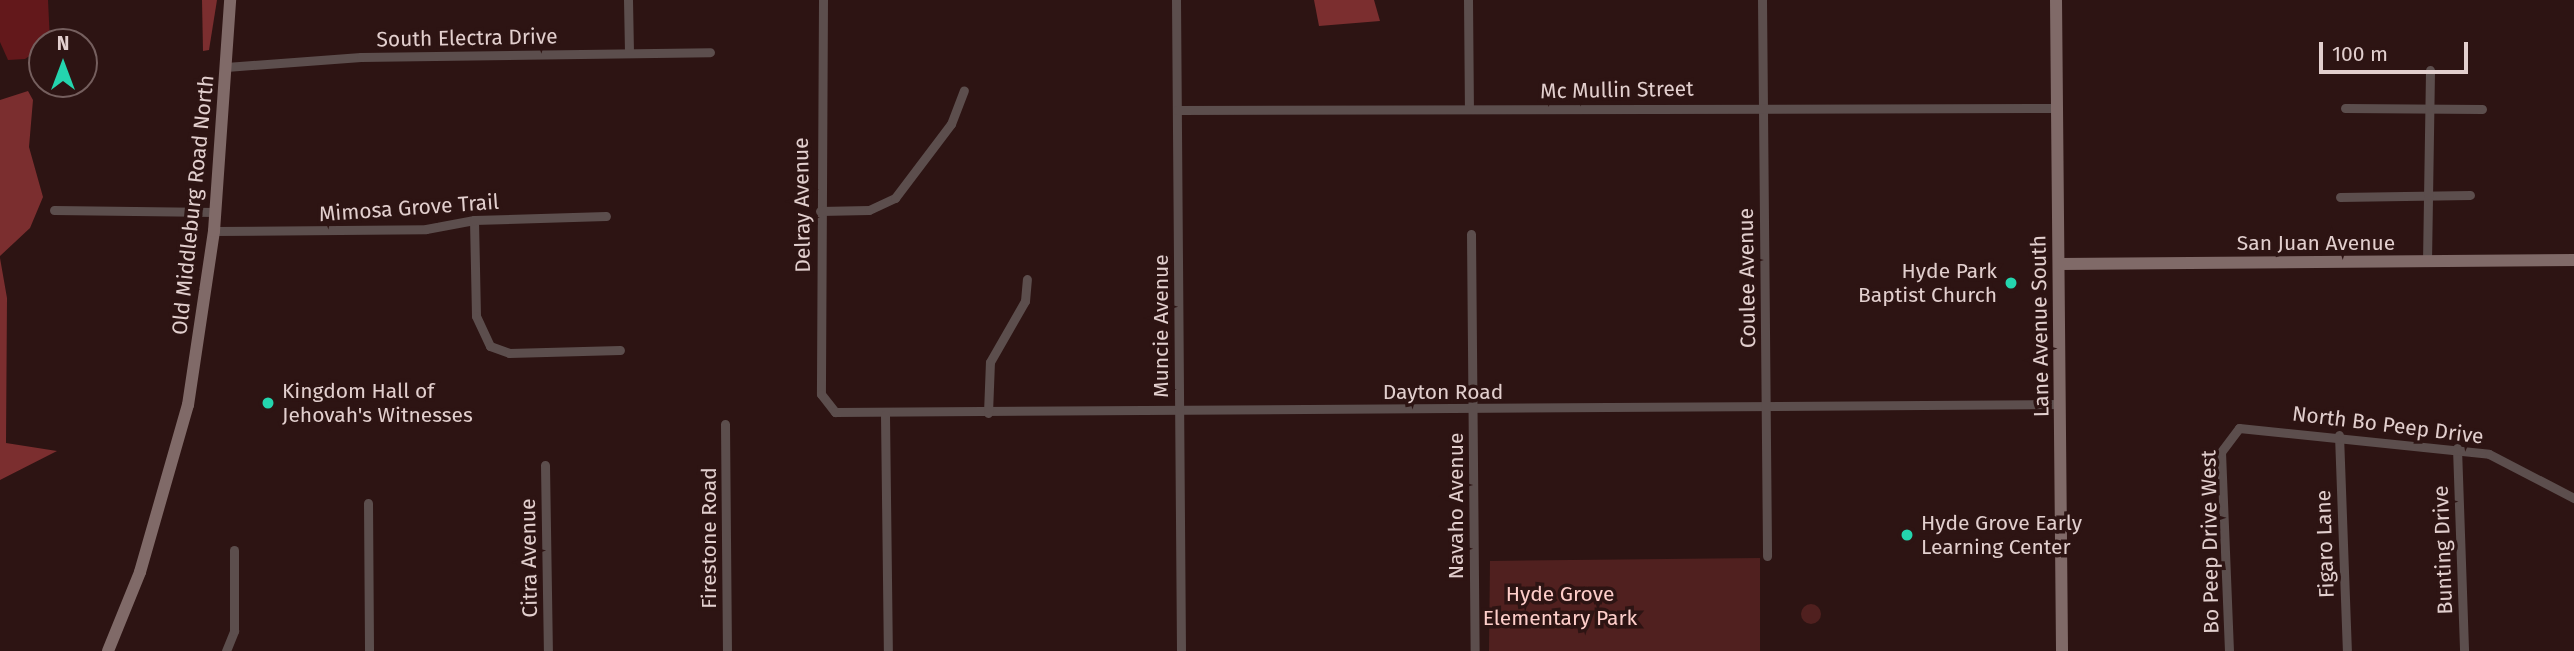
<!DOCTYPE html>
<html>
<head>
<meta charset="utf-8">
<style>
	body { margin:0 }
	#map { position:relative; width:2574px; height:651px; overflow:hidden; background:#2d1413; font-family:"Fira Sans",sans-serif }
	div>[style] { position:absolute }
	[style*='--x'] { left:calc(var(--x)*1px); top:calc(var(--y)*1px); width:calc(var(--w)*1px); rotate:calc(var(--a)*1deg) }
	.green>* { inset:0; background:#50201f }
	.round { border-radius:50% }
	.forest>* { inset:0; background:#7b2e2f }
	.water>* { inset:0; background:#63181b }
	.minor>* { height:9px; margin:-4.5px; padding:0 4.5px; transform-origin:4.5px; border-radius:4.5px; background:#5c4e4d }
	.secondary>* { height:12px; margin:-6px; padding:0 6px; transform-origin:6px; border-radius:6px; background:#806a68 }
	.dots>* { width:19px; height:19px; translate:-50% -50%; box-sizing:border-box; border:4px solid #2d1413; border-radius:50% }
	span { translate:-50% -50%; white-space:nowrap; text-align:center; line-height:1.15; -webkit-text-stroke:7px #2d1413; paint-order:stroke }
	.street-label { font-size:21px; color:#e2cfce }
	.poi-label { font-size:21px; color:#e2cfce }
	.right { translate:-100% -50%; text-align:right }
	.left { translate:0 -50%; text-align:left }
	.park-label { font-size:21px; color:#fececa }
	.north { position:absolute; left:28px; top:28px; width:70px; height:70px; box-sizing:border-box; background:#2d1413; border:2px solid #755f5e; border-radius:50%; rotate:0deg; font-size:19px; font-weight:700; line-height:28px; text-align:center; color:#e2cfce }
	.north::after { content:''; display:block; margin:auto; width:24px; height:32px; background:#24d5ae; clip-path:polygon(50% 0,100% 100%,50% 72%,0 100%) }
	.scale { position:absolute; left:2319px; top:42px; width:149px; height:32px; box-sizing:border-box; border:4px solid #e2cfce; border-top:0; padding-left:9px; font-size:21px; line-height:24px; white-space:nowrap; color:#e2cfce; -webkit-text-stroke:5px #2d1413; paint-order:stroke }
</style>
</head>
<body>
<div id="map">
	<div class="green">
		<i style="clip-path:polygon(1760px 558px,1760px 651px,1489px 651px,1490px 561px)"></i>
		<i class="round" style="left:1801px;top:604px;width:20px;height:20px"></i>
	</div>
	<div class="forest">
		<i style="clip-path:polygon(202px 0,217px 0,209px 50px,203px 51px)"></i>
		<i style="clip-path:polygon(1314px 0,1374px 0,1380px 21px,1319px 26px)"></i>
		<i style="clip-path:polygon(28px 91px,33px 100px,29px 147px,43px 197px,30px 228px,0 256px,0 100px)"></i>
		<i style="clip-path:polygon(0 258px,7px 298px,6px 443px,57px 451px,0 480px)"></i>
	</div>
	<div class="water">
		<i style="clip-path:polygon(0 0,48px 0,50px 42px,25px 59px,8px 60px,0 42px)"></i>
	</div>
	<div class="minor">
		<i style="--x:628;--y:0;--w:53;--a:88.9"></i>
		<i style="--x:823;--y:0;--w:394;--a:90.3"></i>
		<i style="--x:821;--y:394;--w:23;--a:52"></i>
		<i style="--x:835;--y:412;--w:1225;--a:-0.37"></i>
		<i style="--x:1176;--y:0;--w:651;--a:89.56"></i>
		<i style="--x:1468;--y:0;--w:109;--a:89.5"></i>
		<i style="--x:1762;--y:0;--w:556;--a:89.48"></i>
		<i style="--x:226;--y:67;--w:135;--a:-4.2"></i>
		<i style="--x:361;--y:57;--w:349;--a:-0.8"></i>
		<i style="--x:2345;--y:108;--w:137;--a:0.4"></i>
		<i style="--x:1177;--y:110;--w:880;--a:-0.13"></i>
		<i style="--x:2340;--y:197;--w:130;--a:-0.9"></i>
		<i style="--x:54;--y:210;--w:161;--a:0.7"></i>
		<i style="--x:820;--y:211;--w:49;--a:-1.2"></i>
		<i style="--x:869;--y:210;--w:29;--a:-25"></i>
		<i style="--x:895;--y:198;--w:93;--a:-52.9"></i>
		<i style="--x:951;--y:124;--w:36;--a:-69"></i>
		<i style="--x:474;--y:220;--w:96;--a:88.8"></i>
		<i style="--x:476;--y:316;--w:33;--a:65"></i>
		<i style="--x:490;--y:346;--w:20;--a:20"></i>
		<i style="--x:509;--y:353;--w:111;--a:-1.5"></i>
		<i style="--x:214;--y:231;--w:212;--a:-0.5"></i>
		<i style="--x:426;--y:229;--w:49;--a:-10.6"></i>
		<i style="--x:474;--y:220;--w:132;--a:-1.7"></i>
		<i style="--x:1471;--y:234;--w:417;--a:89.5"></i>
		<i style="--x:2427;--y:262;--w:192;--a:-89.1"></i>
		<i style="--x:988;--y:413;--w:51;--a:-87.8"></i>
		<i style="--x:990;--y:362;--w:70;--a:-60.2"></i>
		<i style="--x:1025;--y:301;--w:22;--a:-85"></i>
		<i style="--x:885;--y:415;--w:236;--a:89.3"></i>
		<i style="--x:725;--y:424;--w:227;--a:89.5"></i>
		<i style="--x:2339;--y:435;--w:216;--a:87.9"></i>
		<i style="--x:2457;--y:448;--w:203;--a:88"></i>
		<i style="--x:545;--y:465;--w:186;--a:89.1"></i>
		<i style="--x:368;--y:503;--w:148;--a:89.6"></i>
		<i style="--x:226;--y:651;--w:22;--a:-68"></i>
		<i style="--x:234;--y:631;--w:81;--a:-90"></i>
		<i style="--x:2229;--y:651;--w:199;--a:-92.3"></i>
		<i style="--x:2221;--y:452;--w:30;--a:-53"></i>
		<i style="--x:2239;--y:428;--w:251;--a:5.9"></i>
		<i style="--x:2489;--y:454;--w:96;--a:27.4"></i>
	</div>
	<div class="secondary">
		<i style="--x:2056;--y:0;--w:651;--a:89.47"></i>
		<i style="--x:2059;--y:264;--w:515;--a:-0.45"></i>
		<i style="--x:108;--y:651;--w:85;--a:-67.9"></i>
		<i style="--x:140;--y:572;--w:174;--a:-74"></i>
		<i style="--x:188;--y:405;--w:176;--a:-81.5"></i>
		<i style="--x:214;--y:231;--w:232;--a:-86"></i>
	</div>
	<div class="dots">
		<i style="left:2011px;top:283px;background:#24d5ae"></i>
		<i style="left:268px;top:403px;background:#24d5ae"></i>
		<i style="left:1907px;top:535px;background:#24d5ae"></i>
	</div>
	<div class="street-label">
		<span style="left:467px;top:38px;rotate:-1deg">South Electra Drive</span>
		<span style="left:1617px;top:90px;rotate:-1deg">Mc Mullin Street</span>
		<span style="left:193px;top:205px;rotate:-84deg">Old Middleburg Road North</span>
		<span style="left:802px;top:205px;rotate:-91deg">Delray Avenue</span>
		<span style="left:409px;top:208px;rotate:-4deg">Mimosa Grove Trail</span>
		<span style="left:2316px;top:243px">San Juan Avenue</span>
		<span style="left:1747px;top:278px;rotate:-91deg">Coulee Avenue</span>
		<span style="left:1161px;top:326px;rotate:-90deg">Muncie Avenue</span>
		<span style="left:2040px;top:326px;rotate:-91deg">Lane Avenue South</span>
		<span style="left:1443px;top:392px">Dayton Road</span>
		<span style="left:2388px;top:425px;rotate:7deg">North Bo Peep Drive</span>
		<span style="left:1456px;top:506px;rotate:-90deg">Navaho Avenue</span>
		<span style="left:709px;top:538px;rotate:-90deg">Firestone Road</span>
		<span style="left:2210px;top:542px;rotate:-91deg">Bo Peep Drive West</span>
		<span style="left:2325px;top:544px;rotate:-92deg">Figaro Lane</span>
		<span style="left:2443px;top:550px;rotate:-92deg">Bunting Drive</span>
		<span style="left:529px;top:558px;rotate:-91deg">Citra Avenue</span>
	</div>
	<div class="poi-label">
		<span class="right" style="left:1997px;top:283px">Hyde Park<br>Baptist Church</span>
		<span class="left" style="left:282px;top:403px">Kingdom Hall of<br>Jehovah's Witnesses</span>
		<span class="left" style="left:1921px;top:535px">Hyde Grove Early<br>Learning Center</span>
	</div>
	<div class="park-label">
		<span style="left:1560px;top:606px">Hyde Grove<br>Elementary Park</span>
	</div>
	<div class="north">N</div>
	<div class="scale">100 m</div>
</div>
</body>
</html>
